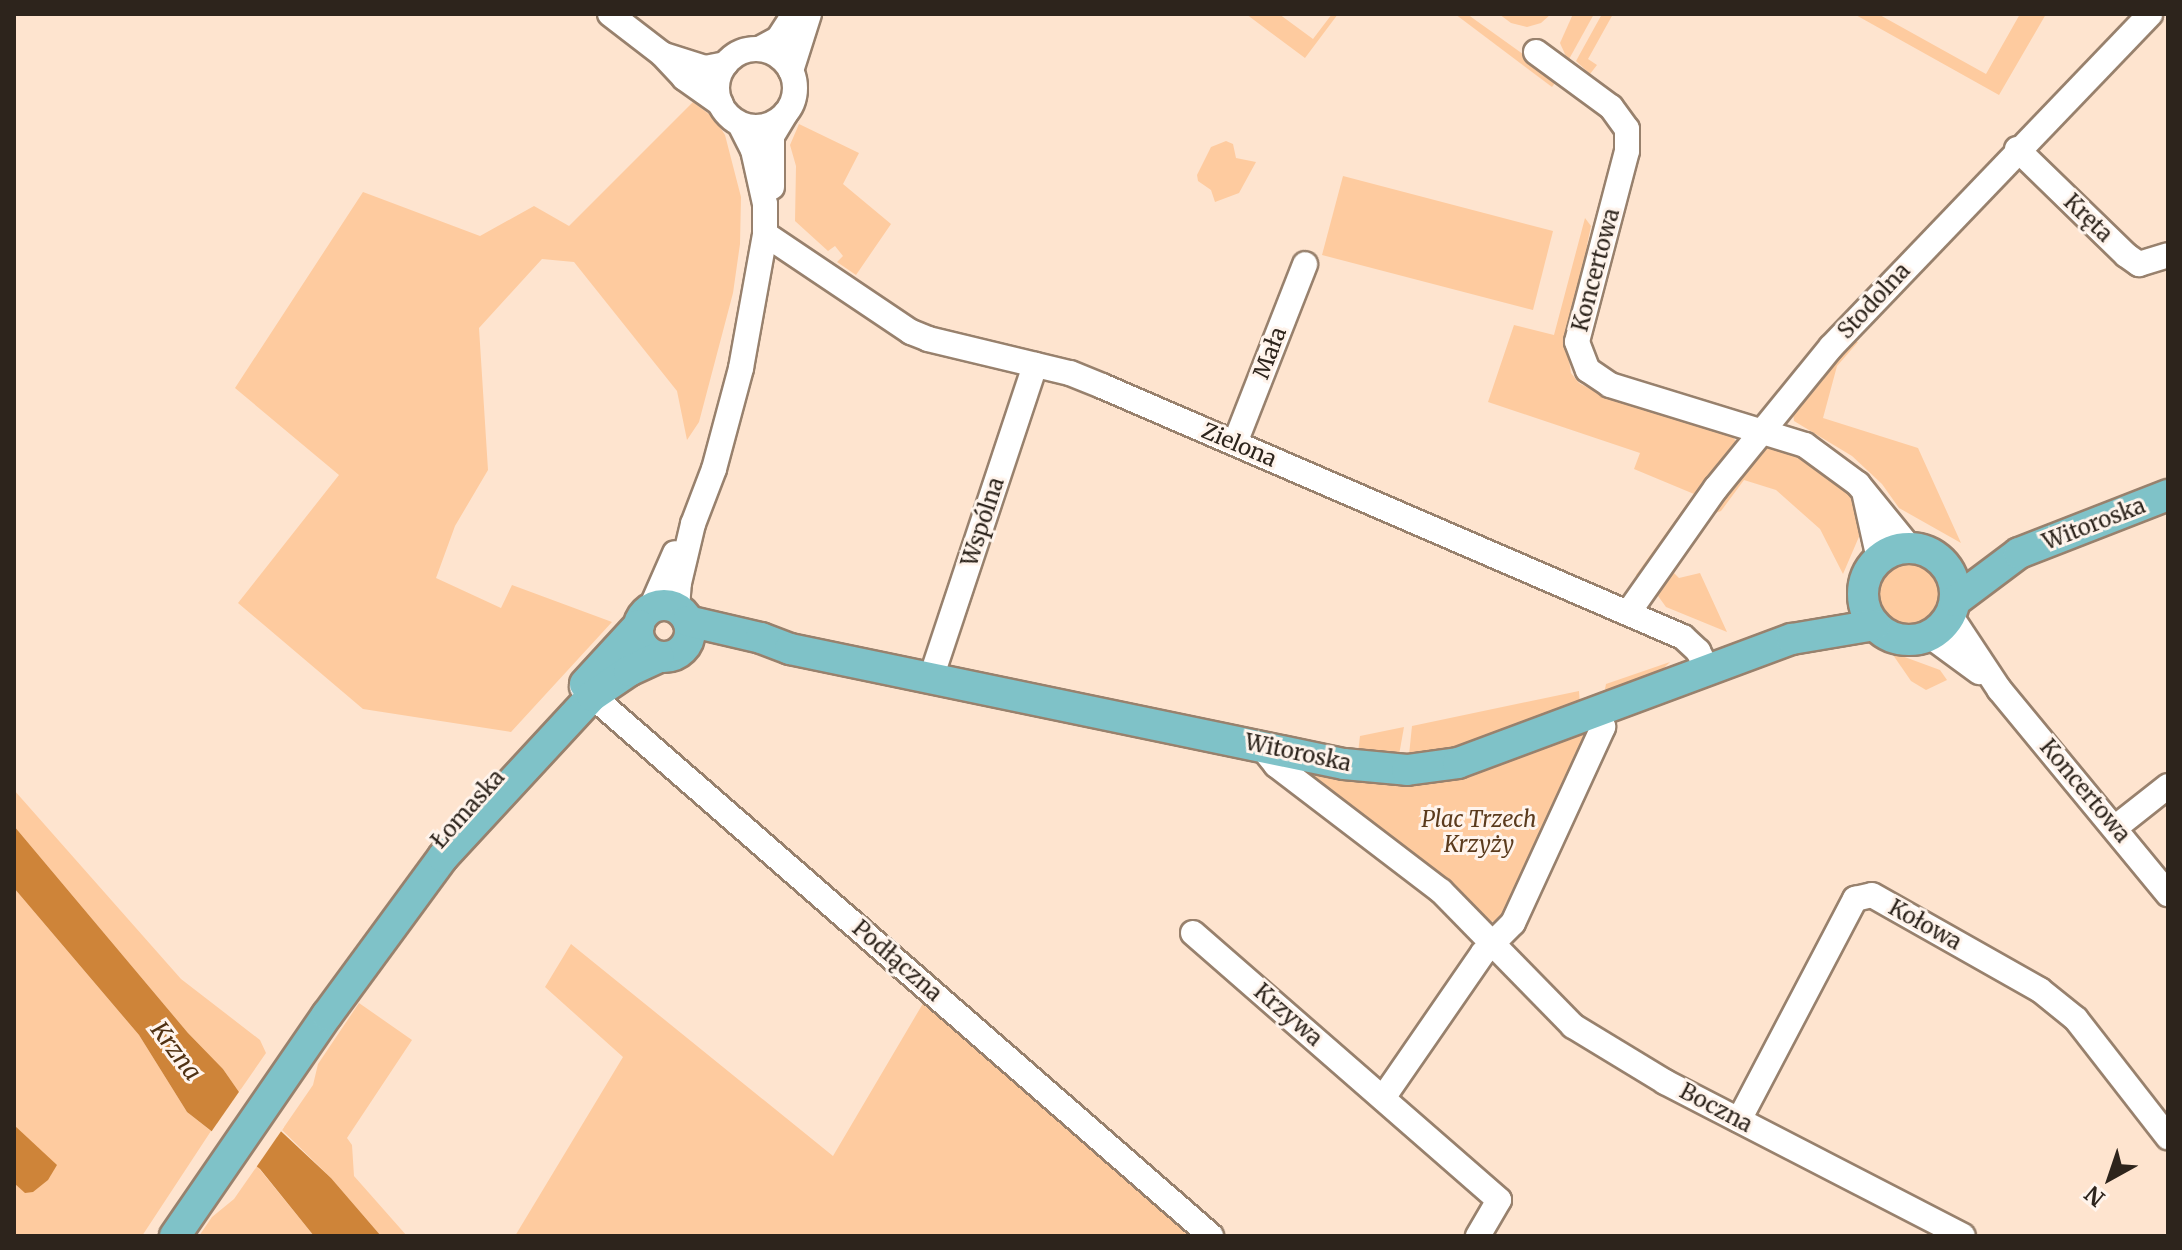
<!DOCTYPE html>
<html>
<head>
<meta charset="utf-8">
<style>
	body { margin:0 }
	#map { position:relative; width:2182px; height:1250px; overflow:hidden; background:#fee4cf; font-family:Merriweather,serif }
	div>[style] { position:absolute }
	[style*='--x'] { left:calc(var(--x)*1px); top:calc(var(--y)*1px); width:calc(var(--w)*1px); rotate:calc(var(--a)*1deg) }
	.green>* { inset:0; background:#fecb9f }
	.round { border-radius:50% }
	.water>* { inset:0; background:#ce8439 }
	.pier>* { inset:0; background:#fee4cf }
	.roads { filter:drop-shadow(2px 0 #98816d) drop-shadow(-2px 0 #98816d) drop-shadow(0 2px #98816d) drop-shadow(0 -2px #98816d) }
	.minor>* { height:24px; margin:-12px; padding:0 12px; transform-origin:12px; border-radius:12px; background:#fff }
	.minor>.ring { margin:-12px; padding:0; box-sizing:content-box; background:none; border:24px solid #fff; border-radius:50% }
	.major>* { height:30px; margin:-15px; padding:0 15px; transform-origin:15px; border-radius:15px; background:#7fc2c8 }
	.major>.ring { margin:-15px; padding:0; box-sizing:content-box; background:none; border:30px solid #7fc2c8; border-radius:50% }
	span { translate:-50% -50%; white-space:nowrap; text-align:center; line-height:1.15; -webkit-text-stroke:6px #fff4ec; paint-order:stroke }
	.street-label { font-size:22px; color:#2d241c }
	.park-label { font-size:22px; color:#5b3b1d; font-style:italic }
	.water-label { font-size:24px; color:#503112; font-style:italic }
	.frame { position:absolute; inset:0; border:16px solid #2d241c; pointer-events:none }
	.north { position:absolute; left:2070px; top:1138px; width:80px; height:80px; -webkit-text-stroke:6px #fff4ec; paint-order:stroke; rotate:220deg; font-size:22px; font-weight:700; line-height:32px; text-align:center; color:#2d241c }
	.north::after { content:''; display:block; margin:auto; width:28px; height:36px; background:#2d241c; clip-path:polygon(50% 0,100% 100%,50% 72%,0 100%) }
</style>
</head>
<body>
<div id="map">
	<div class="green">
		<i style="clip-path:polygon(1246px 14px,1279px 14px,1313px 39px,1332px 14px,1338px 14px,1305px 58px)"></i>
		<i style="clip-path:polygon(1455px 14px,1467px 14px,1558px 79px,1552px 87px)"></i>
		<i style="clip-path:polygon(1499px 14px,1551px 14px,1541px 23px,1527px 27px,1511px 23px)"></i>
		<i style="clip-path:polygon(1573px 14px,1594px 14px,1568px 61px,1560px 43px)"></i>
		<i style="clip-path:polygon(1602px 14px,1613px 14px,1588px 59px,1597px 65px,1590px 74px,1576px 61px)"></i>
		<i style="clip-path:polygon(1854px 14px,1878px 14px,1986px 74px,2020px 14px,2046px 14px,1999px 95px)"></i>
		<i style="clip-path:polygon(693px 102px,714px 118px,725px 135px,741px 197px,740px 244px,733px 293px,699px 422px,687px 440px,677px 391px,574px 262px,542px 259px,479px 328px,488px 470px,455px 526px,436px 578px,501px 608px,512px 585px,612px 622px,511px 732px,363px 709px,238px 603px,339px 475px,235px 388px,363px 192px,480px 236px,534px 206px,569px 226px)"></i>
		<i style="clip-path:polygon(799px 124px,859px 153px,843px 184px,891px 224px,856px 275px,837px 262px,843px 256px,835px 246px,828px 251px,795px 221px,796px 166px,790px 145px)"></i>
		<i style="clip-path:polygon(1226px 141px,1233px 144px,1236px 158px,1256px 162px,1239px 193px,1215px 202px,1211px 190px,1198px 181px,1197px 175px,1211px 147px)"></i>
		<i style="clip-path:polygon(1343px 176px,1553px 231px,1533px 310px,1322px 255px)"></i>
		<i style="clip-path:polygon(1585px 218px,1591px 226px,1587px 245px,1592px 248px,1567px 347px,1571px 373px,1579px 383px,1594px 391px,1721px 428px,1733px 435px,1736px 443px,1736px 450px,1642px 579px,1636px 575px,1694px 494px,1634px 469px,1640px 453px,1488px 402px,1514px 325px,1554px 335px)"></i>
		<i style="clip-path:polygon(1849px 339px,1858px 342px,1837px 366px,1823px 418px,1918px 448px,1961px 543px,1899px 508px,1882px 484px,1852px 456px,1794px 421px,1793px 413px)"></i>
		<i style="clip-path:polygon(1760px 445px,1790px 448px,1834px 476px,1859px 508px,1864px 525px,1843px 574px,1820px 529px,1776px 490px,1744px 480px,1721px 511px,1715px 513px,1673px 572px,1679px 578px,1700px 573px,1727px 632px,1666px 607px,1653px 589px)"></i>
		<i class="round" style="left:1877px;top:562px;width:66px;height:66px"></i>
		<i style="clip-path:polygon(1891px 652px,1940px 670px,1947px 680px,1926px 690px,1911px 681px)"></i>
		<i style="clip-path:polygon(1670px 662px,1658px 674px,1609px 693px,1605px 689px,1606px 684px)"></i>
		<i style="clip-path:polygon(1579px 691px,1580px 705px,1456px 749px,1409px 755px,1412px 726px)"></i>
		<i style="clip-path:polygon(1404px 727px,1399px 755px,1358px 753px,1360px 736px)"></i>
		<i style="clip-path:polygon(1571px 733px,1587px 735px,1501px 923px,1483px 920px,1297px 771px,1299px 765px,1346px 775px)"></i>
		<i style="clip-path:polygon(14px 790px,181px 979px,260px 1040px,266px 1053px,239px 1092px,223px 1069px,188px 1033px,14px 826px)"></i>
		<i style="clip-path:polygon(14px 888px,139px 1035px,187px 1112px,211px 1131px,142px 1236px,14px 1236px)"></i>
		<i style="clip-path:polygon(571px 944px,833px 1156px,925px 1000px,1197px 1236px,515px 1236px,623px 1057px,545px 987px)"></i>
		<i style="clip-path:polygon(359px 1003px,412px 1040px,347px 1138px,352px 1145px,354px 1176px,407px 1236px,381px 1236px,331px 1178px,282px 1130px,313px 1085px,318px 1064px)"></i>
		<i style="clip-path:polygon(257px 1166px,314px 1236px,199px 1236px,212px 1217px,234px 1199px)"></i>
	</div>
	<div class="water">
		<i style="clip-path:polygon(14px 826px,188px 1033px,223px 1069px,239px 1092px,331px 1178px,381px 1236px,314px 1236px,260px 1169px,187px 1112px,139px 1035px,14px 888px)"></i>
		<i style="clip-path:polygon(14px 1125px,57px 1165px,48px 1180px,33px 1192px,25px 1193px,14px 1183px)"></i>
	</div>
	<div class="pier">
		<i style="clip-path:polygon(241px 1089px,284px 1127px,255px 1169px,209px 1135px)"></i>
	</div>
	<div class="roads">
		<div class="minor">
			<i style="--x:610;--y:14;--w:66;--a:37.6"></i>
			<i style="--x:662;--y:54;--w:33;--a:47"></i>
			<i style="--x:684;--y:78;--w:45;--a:35.1"></i>
			<i style="--x:759;--y:49;--w:21;--a:-28"></i>
			<i style="--x:778;--y:39;--w:30;--a:-57"></i>
			<i class="ring" style="left:717px;top:49px;width:54px;height:54px"></i>
			<i style="--x:1536;--y:52;--w:93;--a:36.3"></i>
			<i style="--x:1611;--y:107;--w:27;--a:54"></i>
			<i style="--x:1627;--y:129;--w:22;--a:90"></i>
			<i style="--x:1627;--y:151;--w:197;--a:104.7"></i>
			<i style="--x:1577;--y:342;--w:30;--a:69"></i>
			<i style="--x:1588;--y:370;--w:27;--a:34"></i>
			<i style="--x:1610;--y:385;--w:204;--a:17.1"></i>
			<i style="--x:1805;--y:445;--w:66;--a:36.3"></i>
			<i style="--x:1858;--y:484;--w:82;--a:50.9"></i>
			<i style="--x:664;--y:55;--w:43;--a:17.6"></i>
			<i style="--x:705;--y:68;--w:21;--a:-11"></i>
			<i style="--x:791;--y:71;--w:60;--a:-72.5"></i>
			<i style="--x:2017;--y:149;--w:152;--a:44.2"></i>
			<i style="--x:2126;--y:255;--w:16;--a:35"></i>
			<i style="--x:2139;--y:264;--w:30;--a:-17"></i>
			<i style="--x:772;--y:187;--w:51;--a:-90"></i>
			<i style="--x:772;--y:136;--w:26;--a:-59"></i>
			<i style="--x:765;--y:234;--w:176;--a:33.9"></i>
			<i style="--x:911;--y:332;--w:18;--a:22"></i>
			<i style="--x:928;--y:339;--w:146;--a:13.5"></i>
			<i style="--x:1070;--y:373;--w:35;--a:22"></i>
			<i style="--x:1102;--y:386;--w:633;--a:23.37"></i>
			<i style="--x:1683;--y:637;--w:21;--a:43"></i>
			<i style="--x:1698;--y:651;--w:20;--a:63"></i>
			<i style="--x:1235;--y:443;--w:192;--a:-68.6"></i>
			<i style="--x:1865;--y:496;--w:65;--a:77.5"></i>
			<i style="--x:677;--y:609;--w:26;--a:-86"></i>
			<i style="--x:679;--y:583;--w:61;--a:-76.7"></i>
			<i style="--x:693;--y:524;--w:59;--a:-69.1"></i>
			<i style="--x:714;--y:469;--w:105;--a:-75"></i>
			<i style="--x:741;--y:368;--w:136;--a:-79.8"></i>
			<i style="--x:765;--y:234;--w:30;--a:-90"></i>
			<i style="--x:765;--y:204;--w:55;--a:-102.5"></i>
			<i style="--x:753;--y:150;--w:29;--a:-117"></i>
			<i style="--x:650;--y:610;--w:62;--a:-66.3"></i>
			<i style="--x:1628;--y:613;--w:153;--a:-54.9"></i>
			<i style="--x:1716;--y:488;--w:182;--a:-50.8"></i>
			<i style="--x:1831;--y:347;--w:461;--a:-46.2"></i>
			<i style="--x:1950;--y:615;--w:89;--a:56.5"></i>
			<i style="--x:1999;--y:689;--w:266;--a:50.5"></i>
			<i style="--x:1930;--y:636;--w:61;--a:36.3"></i>
			<i style="--x:931;--y:678;--w:330;--a:-71.6"></i>
			<i style="--x:582;--y:687;--w:835;--a:41.11"></i>
			<i style="--x:1260;--y:745;--w:26;--a:51"></i>
			<i style="--x:1276;--y:765;--w:208;--a:37.4"></i>
			<i style="--x:1441;--y:891;--w:189;--a:45.6"></i>
			<i style="--x:1573;--y:1026;--w:108;--a:31.3"></i>
			<i style="--x:1665;--y:1082;--w:335;--a:27.3"></i>
			<i style="--x:2116;--y:827;--w:66;--a:-38.3"></i>
			<i style="--x:1193;--y:933;--w:406;--a:41.1"></i>
			<i style="--x:1499;--y:1200;--w:42;--a:120.3"></i>
			<i style="--x:1383;--y:1098;--w:176;--a:-55.4"></i>
			<i style="--x:1483;--y:953;--w:42;--a:-45"></i>
			<i style="--x:1513;--y:923;--w:216;--a:-65.3"></i>
			<i style="--x:1603;--y:727;--w:17;--a:-107"></i>
			<i style="--x:1739;--y:1120;--w:250;--a:-62.3"></i>
			<i style="--x:1855;--y:899;--w:17;--a:-13"></i>
			<i style="--x:1872;--y:895;--w:193;--a:29.5"></i>
			<i style="--x:2040;--y:990;--w:46;--a:38.9"></i>
			<i style="--x:2076;--y:1019;--w:150;--a:52.1"></i>
		</div>
		<div class="major">
			<i class="ring" style="left:1863px;top:548px;width:62px;height:62px"></i>
			<i style="--x:1955;--y:601;--w:80;--a:-36.9"></i>
			<i style="--x:2019;--y:553;--w:160;--a:-21.3"></i>
			<i class="ring" style="left:638px;top:605px;width:22px;height:22px"></i>
			<i style="--x:688;--y:621;--w:75;--a:13.1"></i>
			<i style="--x:761;--y:638;--w:31;--a:21"></i>
			<i style="--x:790;--y:649;--w:566;--a:11.73"></i>
			<i style="--x:1344;--y:764;--w:63;--a:5.4"></i>
			<i style="--x:1407;--y:770;--w:51;--a:-7.8"></i>
			<i style="--x:1458;--y:763;--w:356;--a:-20.4"></i>
			<i style="--x:1792;--y:639;--w:84;--a:-9.6"></i>
			<i style="--x:585;--y:684;--w:80;--a:-47.5"></i>
			<i style="--x:175;--y:1236;--w:268;--a:-55.5"></i>
			<i style="--x:327;--y:1015;--w:196;--a:-53.7"></i>
			<i style="--x:443;--y:857;--w:219;--a:-47.2"></i>
			<i style="--x:592;--y:696;--w:45;--a:-34"></i>
			<i style="--x:629;--y:671;--w:33;--a:-25"></i>
		</div>
	</div>
	<div class="street-label">
		<span style="left:2088px;top:218px;rotate:44deg">Kręta</span>
		<span style="left:1596px;top:270px;rotate:-75deg">Koncertowa</span>
		<span style="left:1874px;top:301px;rotate:-47deg">Stodolna</span>
		<span style="left:1270px;top:353px;rotate:-69deg">Mała</span>
		<span style="left:1239px;top:445px;rotate:23deg">Zielona</span>
		<span style="left:983px;top:522px;rotate:-72deg">Wspólna</span>
		<span style="left:2094px;top:524px;rotate:-21deg">Witoroska</span>
		<span style="left:1298px;top:753px;rotate:12deg">Witoroska</span>
		<span style="left:2085px;top:791px;rotate:50deg">Koncertowa</span>
		<span style="left:468px;top:809px;rotate:-48deg">Łomaska</span>
		<span style="left:1925px;top:925px;rotate:29deg">Kołowa</span>
		<span style="left:897px;top:961px;rotate:41deg">Podłączna</span>
		<span style="left:1288px;top:1015px;rotate:41deg">Krzywa</span>
		<span style="left:1716px;top:1108px;rotate:28deg">Boczna</span>
	</div>
	<div class="park-label">
		<span style="left:1479px;top:832px">Plac Trzech<br>Krzyży</span>
	</div>
	<div class="water-label">
		<span style="left:176px;top:1051px;rotate:53deg">Krzna</span>
	</div>
	<div class="frame"></div>
	<div class="north">N</div>
</div>
</body>
</html>
